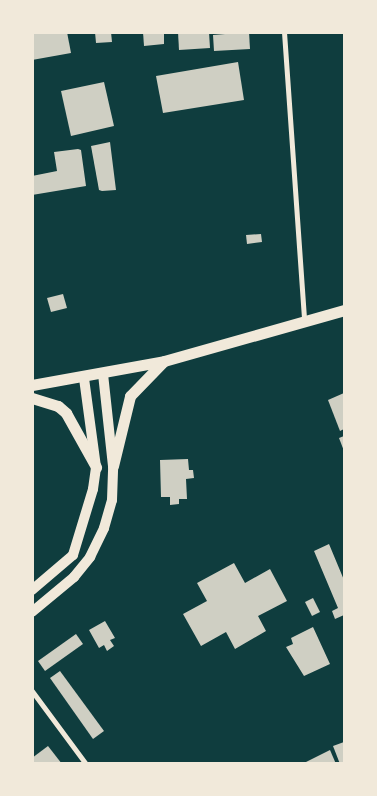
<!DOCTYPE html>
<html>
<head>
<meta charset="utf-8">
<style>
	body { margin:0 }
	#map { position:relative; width:377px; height:796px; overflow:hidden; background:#0f3d3e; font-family:"Noto Sans",sans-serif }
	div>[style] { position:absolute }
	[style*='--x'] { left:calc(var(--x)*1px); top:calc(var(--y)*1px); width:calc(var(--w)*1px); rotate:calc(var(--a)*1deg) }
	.building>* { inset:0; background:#cfcfc3 }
	.minor>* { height:5px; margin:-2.5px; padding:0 2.5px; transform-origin:2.5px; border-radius:2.5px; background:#f1e9da }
	.secondary>* { height:10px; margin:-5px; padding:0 5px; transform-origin:5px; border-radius:5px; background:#f1e9da }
	.trunk>* { height:11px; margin:-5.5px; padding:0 5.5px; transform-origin:5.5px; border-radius:5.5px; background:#f1e9da }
	span { translate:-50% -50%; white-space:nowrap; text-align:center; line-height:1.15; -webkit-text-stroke:4px #f1e9da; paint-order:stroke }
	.frame { position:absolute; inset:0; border:34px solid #f1e9da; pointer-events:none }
</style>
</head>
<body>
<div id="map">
	<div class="building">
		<i style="clip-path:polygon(32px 32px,67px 32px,71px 53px,32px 60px)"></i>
		<i style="clip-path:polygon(95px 32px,111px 32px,112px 42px,96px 43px)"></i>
		<i style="clip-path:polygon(143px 32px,164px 32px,164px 44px,144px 46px)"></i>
		<i style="clip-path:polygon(178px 32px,209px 32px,210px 48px,179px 50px)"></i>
		<i style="clip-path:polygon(249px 32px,250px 49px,214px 51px,213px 35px)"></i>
		<i style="clip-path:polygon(238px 62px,244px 100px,163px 113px,156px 76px)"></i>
		<i style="clip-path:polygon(104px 82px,114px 126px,71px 136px,61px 91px)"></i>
		<i style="clip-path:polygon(110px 142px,116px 190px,102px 191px,99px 190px,91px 146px)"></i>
		<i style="clip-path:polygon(78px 149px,81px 150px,86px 186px,32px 195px,32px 176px,57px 171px,54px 152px)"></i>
		<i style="clip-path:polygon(261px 234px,262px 242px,247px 244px,246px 235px)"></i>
		<i style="clip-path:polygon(63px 294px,67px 308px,51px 312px,47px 298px)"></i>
		<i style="clip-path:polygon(344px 393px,344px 429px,340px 431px,328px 400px)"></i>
		<i style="clip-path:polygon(344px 436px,344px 451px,339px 438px)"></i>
		<i style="clip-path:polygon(188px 459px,189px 470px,193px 470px,194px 478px,186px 479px,187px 499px,179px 499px,179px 504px,170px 505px,170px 497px,161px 497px,160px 460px)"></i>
		<i style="clip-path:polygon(329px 544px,344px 580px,344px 615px,335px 619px,332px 611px,338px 608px,314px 551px)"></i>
		<i style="clip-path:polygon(234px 563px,245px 583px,270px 569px,287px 601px,258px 616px,266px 631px,235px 649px,226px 632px,201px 646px,183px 614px,207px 601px,197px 583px)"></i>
		<i style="clip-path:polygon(313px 598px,320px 612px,312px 616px,305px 602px)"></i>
		<i style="clip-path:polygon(105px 621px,115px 638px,110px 640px,114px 646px,107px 651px,104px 645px,99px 648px,89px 630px)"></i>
		<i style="clip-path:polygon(313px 627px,330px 664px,304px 676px,286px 647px,293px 644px,291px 638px)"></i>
		<i style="clip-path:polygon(76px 634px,83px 644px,45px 671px,38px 661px)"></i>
		<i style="clip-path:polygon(60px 671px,104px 731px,93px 739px,50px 678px)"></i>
		<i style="clip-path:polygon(344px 742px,344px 764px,340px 764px,333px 746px)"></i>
		<i style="clip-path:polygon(48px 746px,62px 764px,32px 764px,32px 758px)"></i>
		<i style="clip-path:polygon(330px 750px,336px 764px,302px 764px)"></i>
	</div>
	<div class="minor">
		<i style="--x:284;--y:32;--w:290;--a:86"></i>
		<i style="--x:32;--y:691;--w:91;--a:53.5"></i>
	</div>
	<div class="secondary">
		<i style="--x:32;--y:590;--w:54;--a:-40.5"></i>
		<i style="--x:73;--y:555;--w:69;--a:-73.1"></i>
		<i style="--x:93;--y:489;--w:22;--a:-82"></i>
		<i style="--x:96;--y:467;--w:90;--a:-97.7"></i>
		<i style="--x:32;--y:612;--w:55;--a:-39.8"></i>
		<i style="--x:74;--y:577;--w:26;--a:-51"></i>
		<i style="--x:90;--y:557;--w:32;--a:-64"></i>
		<i style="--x:104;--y:528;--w:29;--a:-74"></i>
		<i style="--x:112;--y:500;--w:34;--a:-88"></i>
		<i style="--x:113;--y:466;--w:93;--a:-96.2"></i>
	</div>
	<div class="trunk">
		<i style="--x:32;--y:385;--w:134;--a:-10.3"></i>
		<i style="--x:164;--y:361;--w:187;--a:-15.8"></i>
		<i style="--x:32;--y:398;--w:27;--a:17"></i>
		<i style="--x:58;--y:406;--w:11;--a:41"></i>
		<i style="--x:66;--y:413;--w:62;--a:60.9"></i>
		<i style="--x:113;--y:466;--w:72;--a:-76.3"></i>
		<i style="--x:130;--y:396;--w:46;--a:-45.9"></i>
	</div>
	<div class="frame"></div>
</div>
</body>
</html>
